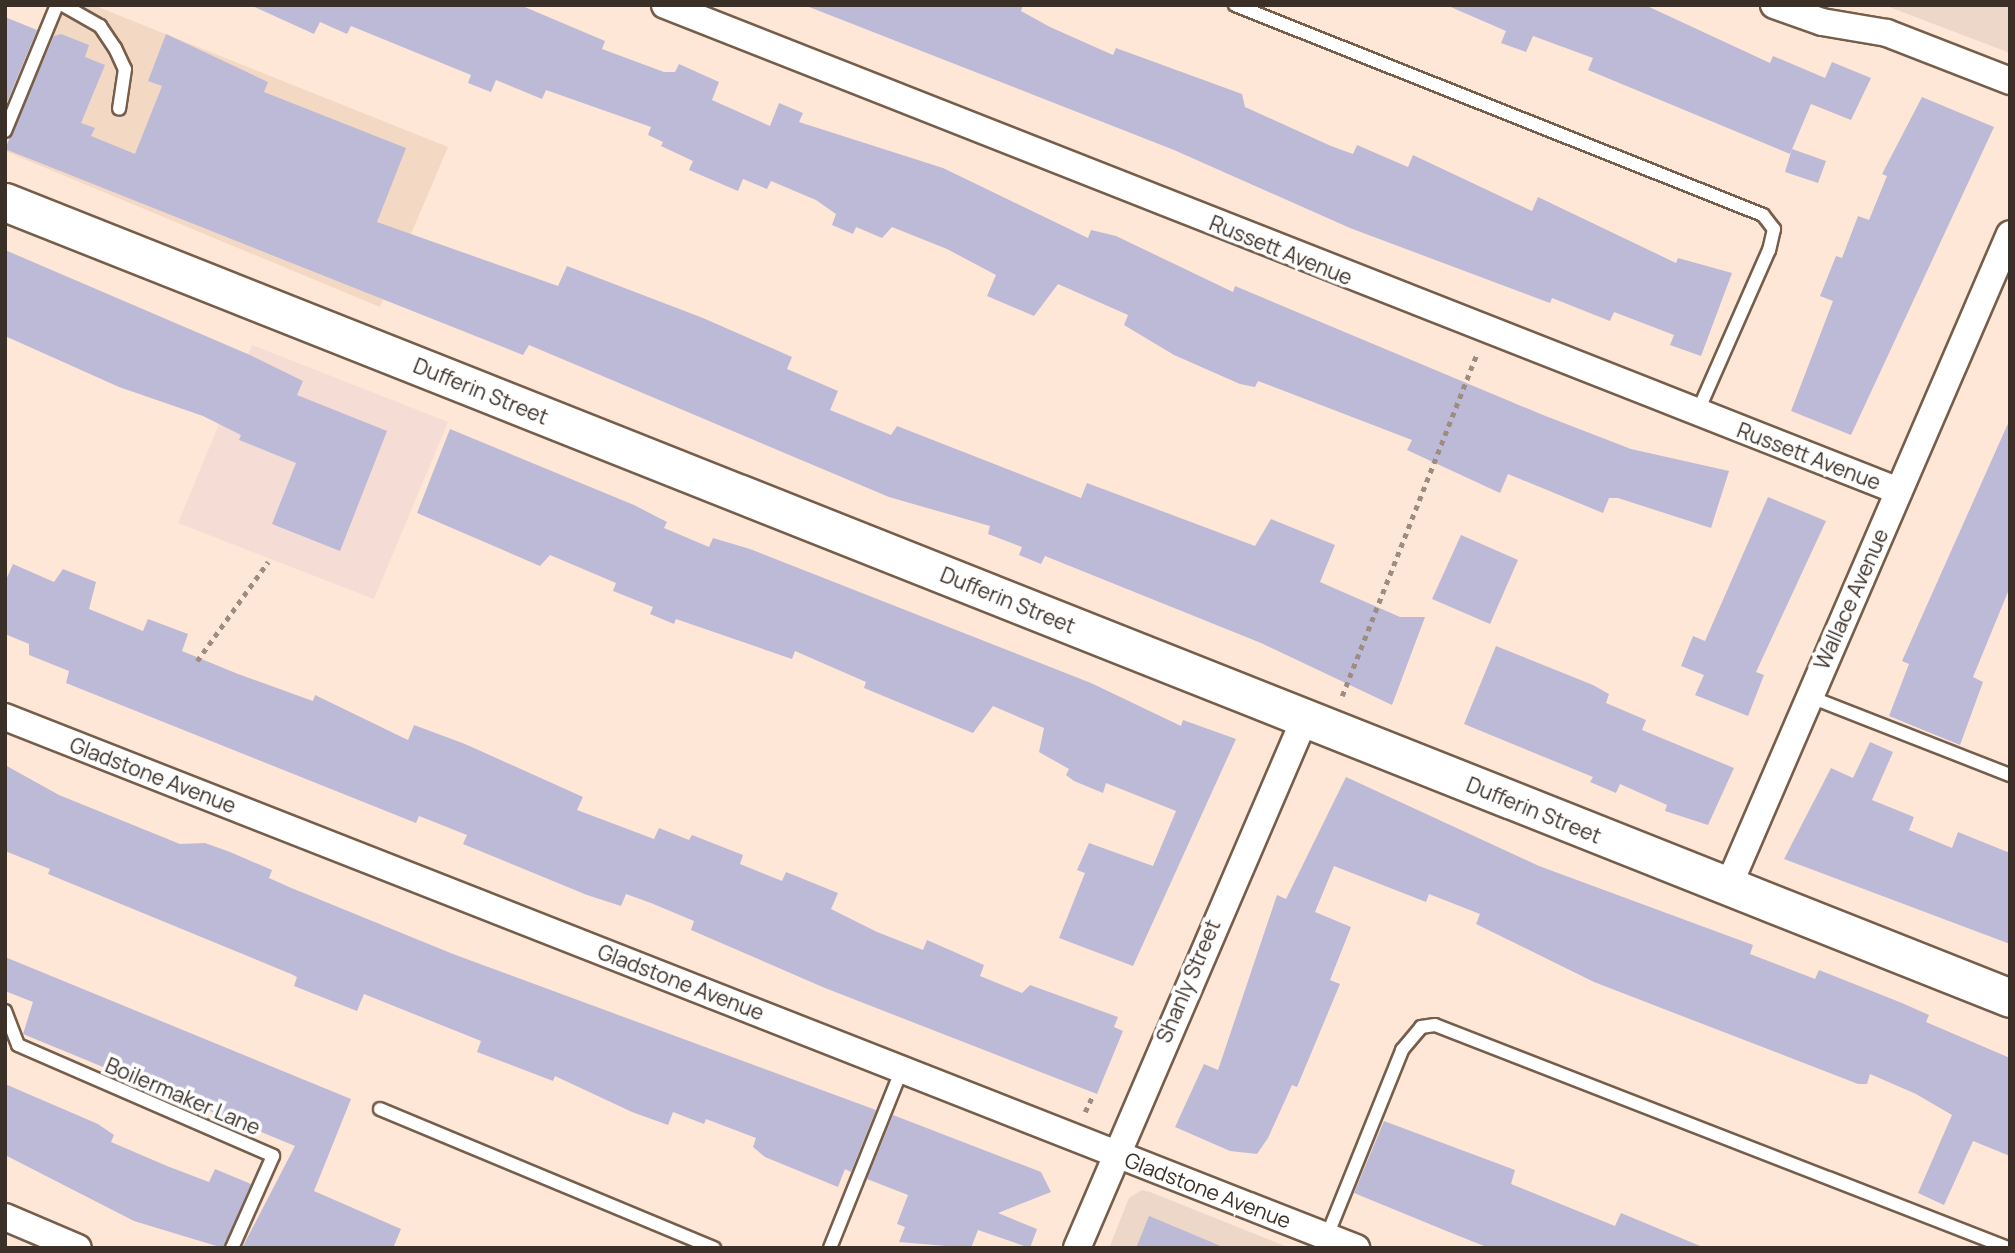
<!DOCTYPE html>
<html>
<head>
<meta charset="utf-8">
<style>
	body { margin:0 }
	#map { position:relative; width:2015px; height:1253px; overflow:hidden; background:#fee7d7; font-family:Manrope,sans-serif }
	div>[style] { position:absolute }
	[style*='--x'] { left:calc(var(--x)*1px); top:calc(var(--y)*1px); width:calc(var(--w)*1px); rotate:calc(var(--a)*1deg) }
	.built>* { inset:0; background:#f3d8c4 }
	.industrial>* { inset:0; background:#f5dcd4 }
	.education>* { inset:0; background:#ecd7c9 }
	.building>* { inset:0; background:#bdbad7 }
	.path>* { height:4.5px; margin-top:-2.25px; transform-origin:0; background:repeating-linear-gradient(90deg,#9d8c80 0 5px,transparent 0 10px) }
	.roads { filter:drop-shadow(2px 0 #765e4b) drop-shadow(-2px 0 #765e4b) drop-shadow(0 2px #765e4b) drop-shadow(0 -2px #765e4b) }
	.lane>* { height:12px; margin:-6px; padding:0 6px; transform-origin:6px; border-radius:6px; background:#fff }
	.street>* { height:26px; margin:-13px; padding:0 13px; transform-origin:13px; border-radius:13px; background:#fff }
	.secondary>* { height:37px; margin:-18.5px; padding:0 18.5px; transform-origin:18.5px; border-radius:18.5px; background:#fff }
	span { translate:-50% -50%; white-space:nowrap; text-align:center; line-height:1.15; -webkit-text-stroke:7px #fff; paint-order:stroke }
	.street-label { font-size:21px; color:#3b3028 }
	.frame { position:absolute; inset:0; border:7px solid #3b3028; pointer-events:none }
</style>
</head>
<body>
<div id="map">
	<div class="built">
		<i style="clip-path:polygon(60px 5px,93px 5px,448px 147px,380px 307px,5px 151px)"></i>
	</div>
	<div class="industrial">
		<i style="clip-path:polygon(252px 345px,448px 422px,374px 599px,178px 523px)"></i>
	</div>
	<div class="education">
		<i style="clip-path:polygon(1884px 5px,2010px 5px,2010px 53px)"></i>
		<i style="clip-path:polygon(1142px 1190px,1150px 1192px,1290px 1248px,1109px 1248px,1129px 1198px)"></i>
	</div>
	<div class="building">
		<i style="clip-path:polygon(250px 5px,520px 5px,605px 41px,602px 49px,664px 72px,675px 72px,679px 64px,719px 82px,712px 100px,770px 126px,779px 103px,803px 113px,799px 122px,943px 168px,1088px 238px,1091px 230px,1116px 236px,1233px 292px,1235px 286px,1543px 415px,1631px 449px,1729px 471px,1711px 528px,1618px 498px,1609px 498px,1603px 513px,1508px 474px,1500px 493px,1407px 450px,1412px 440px,1258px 381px,1255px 387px,1240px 384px,1174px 355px,1124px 325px,1128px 315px,1058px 284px,1034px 316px,987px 296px,996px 275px,947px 249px,892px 227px,882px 238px,856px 227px,853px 234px,832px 225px,836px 214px,816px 200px,771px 181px,767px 189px,743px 179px,738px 191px,689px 170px,693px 161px,661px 146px,663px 142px,648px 135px,651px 127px,546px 90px,542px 99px,496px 80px,491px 92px,468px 83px,471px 75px,351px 26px,347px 34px,320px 22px,314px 34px)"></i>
		<i style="clip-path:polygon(804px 5px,1023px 5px,1021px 11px,1050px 27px,1113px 55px,1116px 48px,1242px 94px,1245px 107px,1331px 146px,1353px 154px,1357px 145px,1408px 167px,1413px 155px,1532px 211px,1538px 197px,1676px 263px,1678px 258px,1732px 273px,1701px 356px,1670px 345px,1674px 335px,1614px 312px,1610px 321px,1552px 298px,1550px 303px,1350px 228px,1174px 150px)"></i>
		<i style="clip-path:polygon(1446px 5px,1645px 5px,1770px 63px,1773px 56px,1825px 78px,1832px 62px,1871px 78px,1851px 120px,1811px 104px,1790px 154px,1588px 70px,1593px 58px,1533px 36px,1526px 52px,1501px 43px,1506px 31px)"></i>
		<i style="clip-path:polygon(5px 17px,37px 30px,5px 107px)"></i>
		<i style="clip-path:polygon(61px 34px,89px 45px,85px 57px,105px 65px,81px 123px,95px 128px,91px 136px,135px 154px,162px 86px,148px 81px,166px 34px,268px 82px,264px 92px,406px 148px,377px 222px,558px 286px,567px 266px,703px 318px,792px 357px,787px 369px,838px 391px,830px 410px,891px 435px,897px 426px,1081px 498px,1087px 483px,1255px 546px,1271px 519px,1335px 545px,1320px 582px,1400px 617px,1425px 617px,1392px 705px,1261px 643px,1045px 556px,1041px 564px,1019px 555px,1022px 547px,988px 534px,990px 526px,889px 497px,529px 345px,523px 355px,5px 149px,54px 36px)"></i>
		<i style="clip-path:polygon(1922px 97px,1994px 127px,1851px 435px,1791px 411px,1833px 301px,1820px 296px,1836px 256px,1842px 258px,1858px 216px,1869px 220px,1887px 176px,1882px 174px)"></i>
		<i style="clip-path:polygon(1792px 149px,1826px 161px,1818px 183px,1785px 172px)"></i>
		<i style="clip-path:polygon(5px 250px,250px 355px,303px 381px,297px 395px,387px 431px,340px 551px,272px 524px,296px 463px,239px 440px,241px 435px,203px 416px,119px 387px,5px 336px)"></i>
		<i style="clip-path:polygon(2010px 419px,2010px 587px,1973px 677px,1983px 682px,1960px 745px,1889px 716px,1909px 664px,1902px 661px)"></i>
		<i style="clip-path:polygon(450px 429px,634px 505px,667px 522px,664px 528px,709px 547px,713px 538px,750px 549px,1091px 683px,1181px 726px,1183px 720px,1236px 739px,1133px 966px,1059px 938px,1085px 873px,1077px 870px,1089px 843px,1153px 866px,1176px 811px,1106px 783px,1103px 793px,1074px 781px,1066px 775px,1069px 769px,1039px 752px,1044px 728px,993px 706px,973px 733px,864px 688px,866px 682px,795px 651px,792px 659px,676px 619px,674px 624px,650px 614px,653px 607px,613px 591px,616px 583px,550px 555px,540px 566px,417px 513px)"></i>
		<i style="clip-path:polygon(1768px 497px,1826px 521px,1756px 672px,1764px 675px,1748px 716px,1695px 695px,1704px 675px,1681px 666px,1693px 636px,1705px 641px)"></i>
		<i style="clip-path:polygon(1461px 535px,1518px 560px,1490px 624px,1432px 599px)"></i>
		<i style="clip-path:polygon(13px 564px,54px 582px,63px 569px,96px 582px,89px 609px,143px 631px,148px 619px,188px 634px,182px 651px,238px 674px,313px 701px,315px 695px,408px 740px,414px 725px,465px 744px,583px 797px,577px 810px,654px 839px,659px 828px,689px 840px,692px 835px,743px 855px,740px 864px,782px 881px,786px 872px,838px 893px,831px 909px,877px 932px,923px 950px,927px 940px,984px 965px,980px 976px,1022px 993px,1030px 985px,1118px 1017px,1114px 1027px,1123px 1031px,1097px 1094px,825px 988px,691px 930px,694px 921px,651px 903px,626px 894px,621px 906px,587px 895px,463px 844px,467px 835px,419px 816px,416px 823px,66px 683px,69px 671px,29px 655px,29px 644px,5px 634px,5px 582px)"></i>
		<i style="clip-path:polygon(1496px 646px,1593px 685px,1609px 694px,1606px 703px,1646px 720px,1642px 730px,1734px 768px,1708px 825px,1665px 811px,1667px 805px,1620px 784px,1616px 793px,1590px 782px,1593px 777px,1464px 724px)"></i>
		<i style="clip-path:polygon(1870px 742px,1893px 752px,1872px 800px,1914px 817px,1909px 830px,1952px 848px,1958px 832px,2010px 853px,2010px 944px,1784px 859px,1831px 768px,1853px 778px)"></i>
		<i style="clip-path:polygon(5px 765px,59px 795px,180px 844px,205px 843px,230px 852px,272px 870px,269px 878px,289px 887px,453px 954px,876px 1110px,851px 1172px,845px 1169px,838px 1187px,765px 1157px,753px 1147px,756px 1138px,706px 1119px,704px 1124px,673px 1112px,668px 1125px,632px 1112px,555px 1076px,553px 1081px,477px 1052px,481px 1041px,364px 994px,357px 1011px,294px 986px,297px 977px,291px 974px,48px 874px,50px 869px,5px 851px)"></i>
		<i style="clip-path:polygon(1346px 777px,1539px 866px,1753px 945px,1750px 954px,1815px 979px,1819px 970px,1902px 1003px,1929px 1015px,1926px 1022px,2010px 1058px,2010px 1156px,1973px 1141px,1944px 1205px,1918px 1193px,1952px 1115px,1916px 1094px,1870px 1074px,1867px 1084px,1858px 1084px,1594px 982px,1476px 924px,1480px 914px,1429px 894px,1426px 902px,1334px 866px,1315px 912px,1351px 927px,1330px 980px,1340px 984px,1297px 1087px,1292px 1085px,1268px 1138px,1257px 1154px,1230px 1151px,1175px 1127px,1204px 1064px,1218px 1070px,1277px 895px,1286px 899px)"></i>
		<i style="clip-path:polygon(5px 957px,351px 1099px,314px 1191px,401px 1229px,393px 1248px,242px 1248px,295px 1146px,23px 1034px,33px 1002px,5px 991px)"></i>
		<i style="clip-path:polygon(5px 1084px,98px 1124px,114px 1135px,111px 1142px,167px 1166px,209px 1182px,215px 1169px,251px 1184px,223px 1248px,134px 1221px,5px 1155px)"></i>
		<i style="clip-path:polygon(893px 1115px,1041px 1172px,1051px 1192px,998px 1213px,1037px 1229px,1030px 1248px,978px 1230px,971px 1248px,899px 1242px,905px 1227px,897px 1224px,908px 1195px,867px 1179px)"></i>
		<i style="clip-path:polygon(1384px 1121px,1515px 1170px,1511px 1184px,1615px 1226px,1621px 1213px,1705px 1248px,1489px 1248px,1444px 1230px,1354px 1193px)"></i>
		<i style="clip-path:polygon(1149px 1216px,1223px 1247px,1223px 1248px,1136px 1248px)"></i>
	</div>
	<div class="path">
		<i style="--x:197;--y:661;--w:122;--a:-54.4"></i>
		<i style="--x:1342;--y:696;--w:366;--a:-68.5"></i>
		<i style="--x:1085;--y:1112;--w:17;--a:-65"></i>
	</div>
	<div class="roads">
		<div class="lane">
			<i style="--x:63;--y:5;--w:43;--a:29.6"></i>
			<i style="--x:100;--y:26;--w:27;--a:56"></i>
			<i style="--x:115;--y:48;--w:23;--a:65"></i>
			<i style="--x:125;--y:69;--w:40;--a:98.5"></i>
			<i style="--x:1235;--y:5;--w:568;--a:21.69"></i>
			<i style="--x:1763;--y:215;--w:18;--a:52"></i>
			<i style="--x:1774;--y:229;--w:22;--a:103"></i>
			<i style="--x:1769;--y:250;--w:178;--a:113.8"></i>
			<i style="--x:5;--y:131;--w:136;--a:-67.6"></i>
			<i style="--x:1808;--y:696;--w:217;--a:21.4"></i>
			<i style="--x:5;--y:1011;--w:36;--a:69"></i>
			<i style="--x:18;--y:1045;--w:278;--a:23.5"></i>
			<i style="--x:273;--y:1156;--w:101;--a:114"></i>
			<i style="--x:380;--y:1109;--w:362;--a:22.6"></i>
			<i style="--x:1327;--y:1236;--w:201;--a:-68"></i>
			<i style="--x:1402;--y:1050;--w:30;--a:-50"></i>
			<i style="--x:1421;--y:1027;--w:14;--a:-8"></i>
			<i style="--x:1435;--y:1025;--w:615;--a:21.26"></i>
			<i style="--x:830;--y:1248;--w:193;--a:-68.1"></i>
		</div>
		<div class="street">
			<i style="--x:665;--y:5;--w:1326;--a:21.5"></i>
			<i style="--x:1774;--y:5;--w:51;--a:19.5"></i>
			<i style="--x:1822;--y:22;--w:66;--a:9.6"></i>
			<i style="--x:1887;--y:33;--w:132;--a:21.3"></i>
			<i style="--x:5;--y:717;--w:1452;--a:21.46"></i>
			<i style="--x:1728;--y:887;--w:711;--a:-66.64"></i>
			<i style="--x:5;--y:1217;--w:79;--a:23"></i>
			<i style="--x:1077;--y:1248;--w:577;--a:-66.72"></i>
		</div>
		<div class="secondary">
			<i style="--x:5;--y:202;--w:2157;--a:21.65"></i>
		</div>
	</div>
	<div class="street-label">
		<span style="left:1281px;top:250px;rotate:22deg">Russett Avenue</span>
		<span style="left:481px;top:391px;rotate:22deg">Dufferin Street</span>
		<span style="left:1809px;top:456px;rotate:21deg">Russett Avenue</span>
		<span style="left:1851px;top:599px;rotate:-66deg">Wallace Avenue</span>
		<span style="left:1008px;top:600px;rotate:22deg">Dufferin Street</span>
		<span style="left:153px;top:775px;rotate:21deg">Gladstone Avenue</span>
		<span style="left:1534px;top:810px;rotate:22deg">Dufferin Street</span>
		<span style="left:1188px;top:981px;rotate:-67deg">Shanly Street</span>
		<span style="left:681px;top:982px;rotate:21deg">Gladstone Avenue</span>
		<span style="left:183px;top:1096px;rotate:23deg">Boilermaker Lane</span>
		<span style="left:1208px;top:1190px;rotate:21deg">Gladstone Avenue</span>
	</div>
	<div class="frame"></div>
</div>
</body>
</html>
